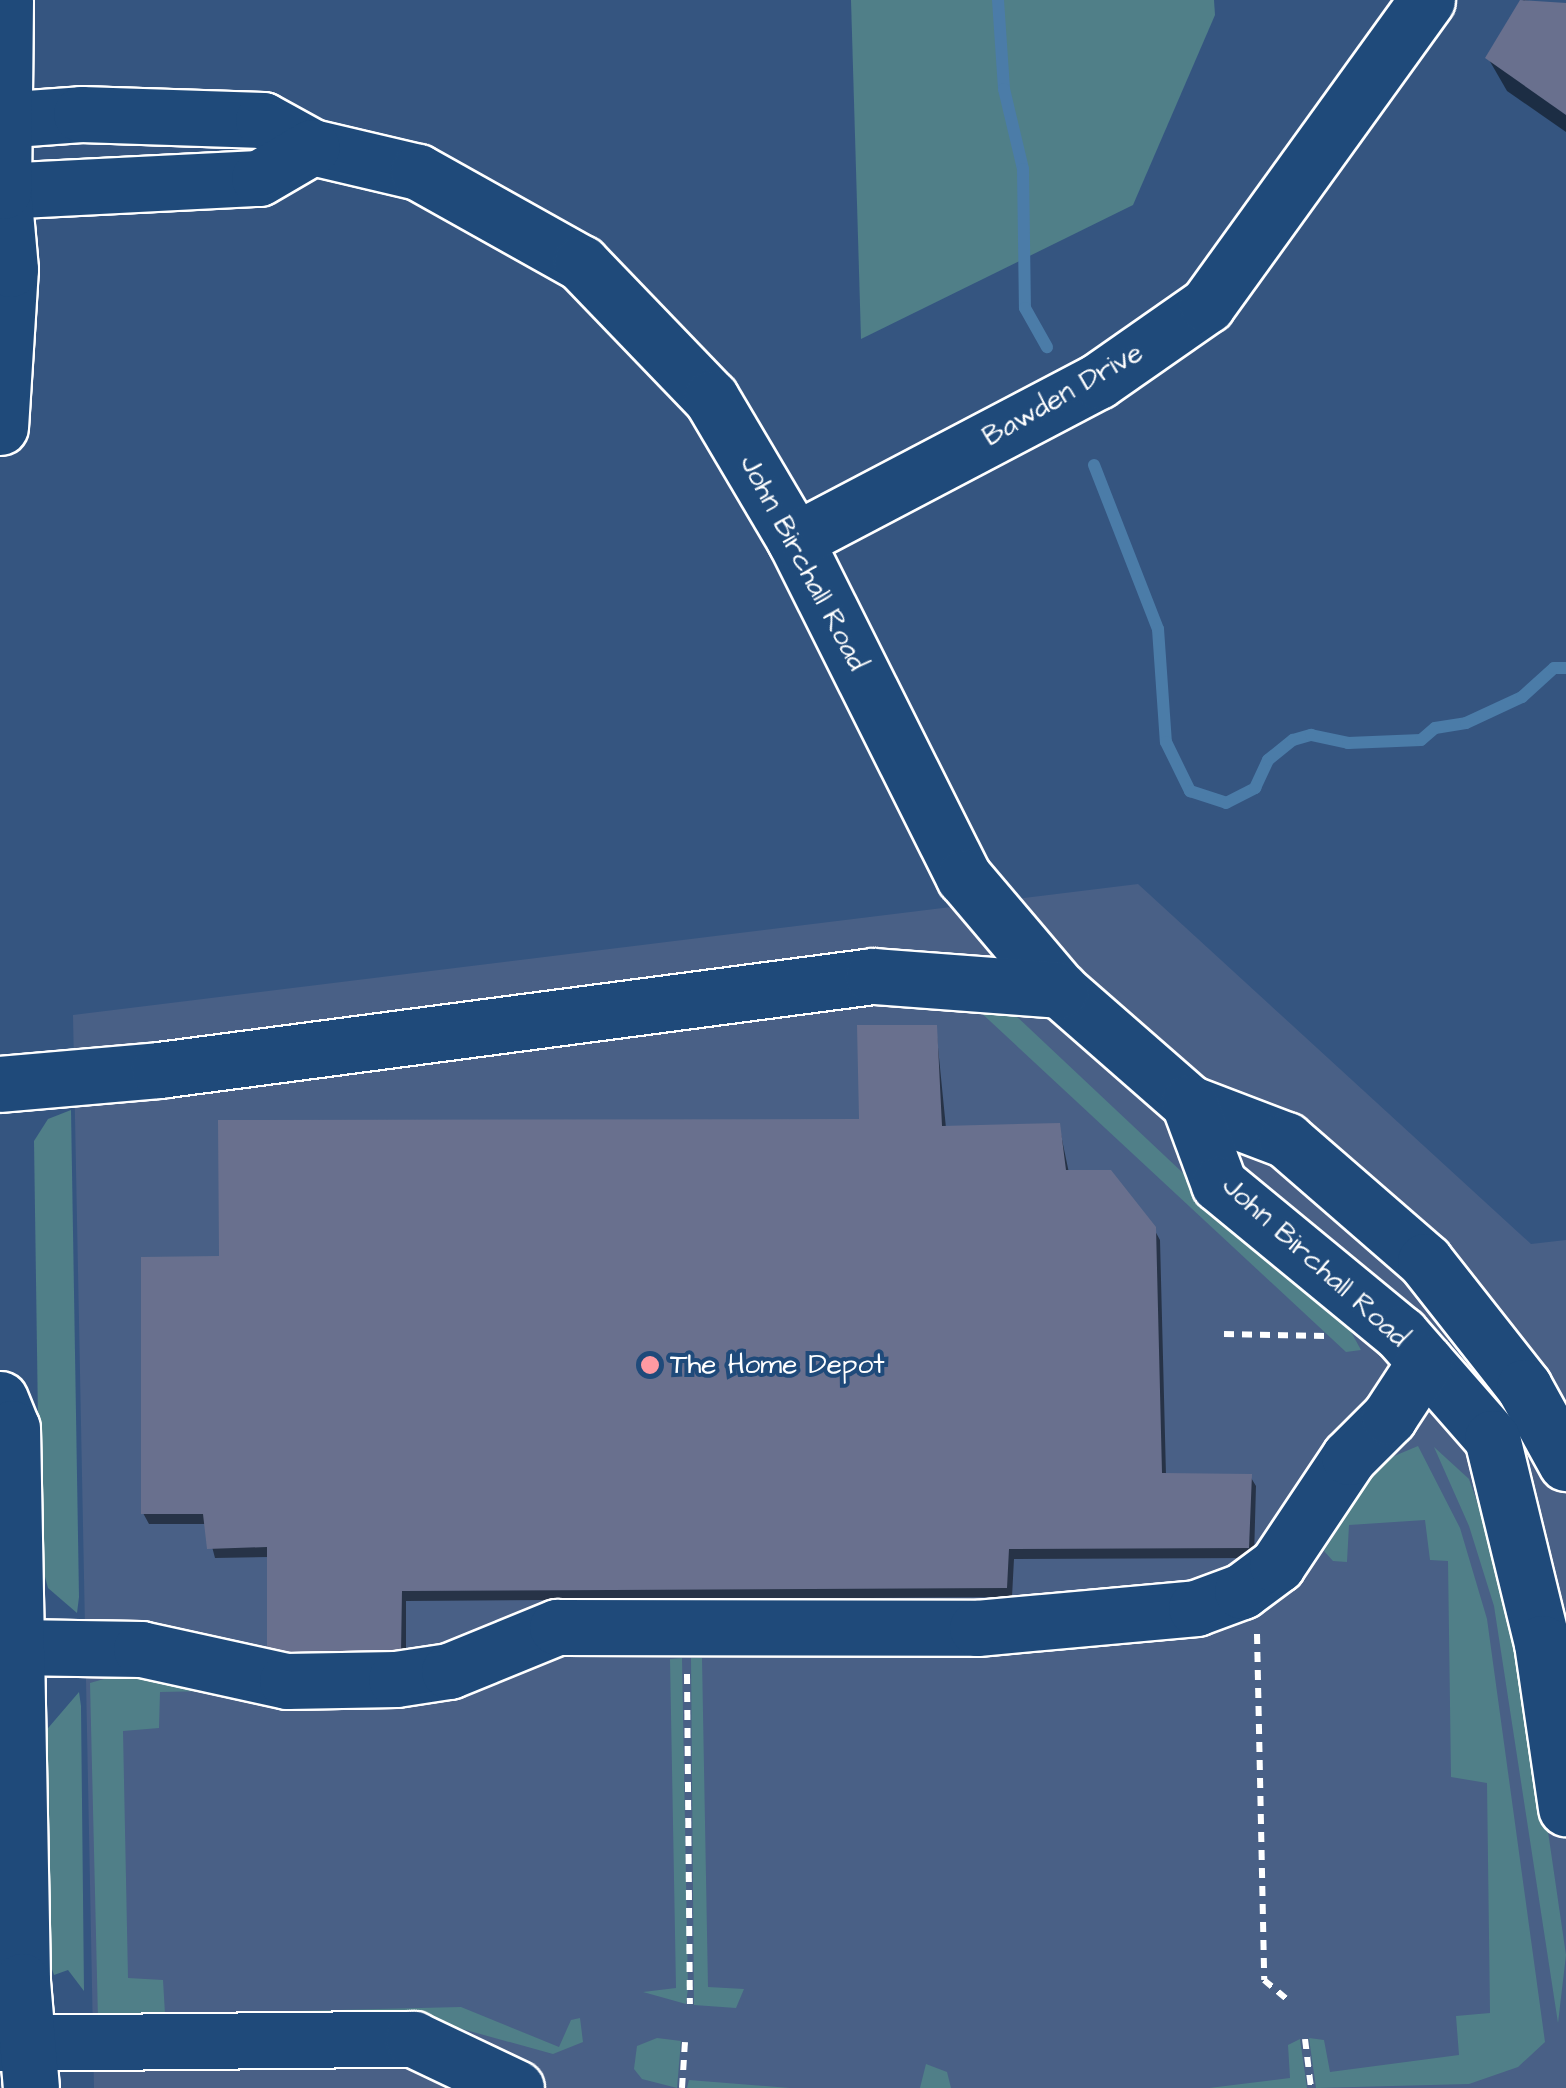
<!DOCTYPE html>
<html>
<head>
<meta charset="utf-8">
<style>
	body { margin:0 }
	#map { position:relative; width:1566px; height:2088px; overflow:hidden; background:#355580; font-family:"Architects Daughter",sans-serif }
	div>[style] { position:absolute }
	[style*='--x'] { left:calc(var(--x)*1px); top:calc(var(--y)*1px); width:calc(var(--w)*1px); rotate:calc(var(--a)*1deg) }
	.built>* { inset:0; background:#496086 }
	.green>* { inset:0; background:#507f88 }
	.shadow>* { inset:0; background:#0007 }
	.stream>* { height:12px; margin:-6px; padding:0 6px; transform-origin:6px; border-radius:6px; background:#4b7ca8 }
	.building>* { inset:0; background:#69708e }
	.path>* { height:6px; margin-top:-3px; transform-origin:0; background:repeating-linear-gradient(90deg,#fff 0 10px,transparent 0 18px) }
	.roads { filter:drop-shadow(2px 0 #fff) drop-shadow(-2px 0 #fff) drop-shadow(0 2px #fff) drop-shadow(0 -2px #fff) }
	.minor>* { height:55px; margin:-27.5px; padding:0 27.5px; transform-origin:27.5px; border-radius:27.5px; background:#1f4a7a }
	.major>* { height:55px; margin:-27.5px; padding:0 27.5px; transform-origin:27.5px; border-radius:27.5px; background:#1f4a7a }
	.dots>* { width:28px; height:28px; translate:-50% -50%; box-sizing:border-box; border:5px solid #1f4a7a; border-radius:50% }
	span { translate:-50% -50%; white-space:nowrap; text-align:center; line-height:1.15; -webkit-text-stroke:8px #1f4a7a; paint-order:stroke }
	.street-label { font-size:28px; color:#fff }
	.poi-label { font-size:28px; color:#fff }
	.left { translate:0 -50%; text-align:left }
</style>
</head>
<body>
<div id="map">
	<div class="built">
		<i style="clip-path:polygon(1138px 884px,1531px 1244px,1566px 1240px,1566px 2088px,94px 2088px,73px 1015px)"></i>
	</div>
	<div class="green">
		<i style="clip-path:polygon(851px 0,1214px 0,1215px 15px,1133px 205px,861px 339px)"></i>
		<i style="clip-path:polygon(962px 995px,996px 997px,1350px 1330px,1361px 1350px,1346px 1352px)"></i>
		<i style="clip-path:polygon(71px 1110px,79px 1597px,77px 1613px,48px 1588px,40px 1559px,34px 1141px,48px 1119px)"></i>
		<i style="clip-path:polygon(1418px 1446px,1460px 1528px,1487px 1619px,1545px 2042px,1518px 2067px,1469px 2084px,1316px 2088px,1309px 2038px,1324px 2040px,1330px 2072px,1459px 2055px,1456px 2016px,1490px 2013px,1487px 1783px,1451px 1777px,1448px 1561px,1430px 1560px,1425px 1520px,1349px 1525px,1347px 1562px,1333px 1561px,1324px 1551px,1380px 1462px)"></i>
		<i style="clip-path:polygon(1434px 1447px,1469px 1479px,1516px 1612px,1566px 1955px,1558px 2023px,1494px 1606px,1469px 1526px)"></i>
		<i style="clip-path:polygon(682px 1658px,688px 1988px,686px 2004px,643px 1992px,676px 1988px,670px 1659px)"></i>
		<i style="clip-path:polygon(691px 1658px,702px 1658px,708px 1987px,744px 1989px,736px 2008px,694px 2005px)"></i>
		<i style="clip-path:polygon(128px 1672px,210px 1691px,160px 1692px,159px 1728px,123px 1731px,128px 1978px,163px 1980px,165px 2014px,461px 2007px,559px 2047px,571px 2020px,580px 2018px,583px 2042px,553px 2054px,444px 2024px,98px 2019px,90px 1683px)"></i>
		<i style="clip-path:polygon(79px 1692px,81px 1706px,84px 1991px,68px 1970px,54px 1975px,48px 1958px,43px 1734px)"></i>
		<i style="clip-path:polygon(657px 2038px,681px 2041px,677px 2088px,642px 2079px,634px 2069px,637px 2046px)"></i>
		<i style="clip-path:polygon(1300px 2039px,1307px 2088px,1209px 2088px,1290px 2078px,1288px 2045px)"></i>
		<i style="clip-path:polygon(926px 2064px,947px 2072px,951px 2088px,920px 2088px)"></i>
		<i style="clip-path:polygon(689px 2080px,790px 2088px,687px 2088px)"></i>
	</div>
	<div class="shadow">
		<i style="clip-path:polygon(1523px 0,1566px 6px,1566px 132px,1507px 91px,1488px 58px)"></i>
		<i style="clip-path:polygon(936px 1027px,946px 1128px,1059px 1125px,1069px 1173px,1154px 1229px,1160px 1240px,1166px 1475px,1250px 1476px,1256px 1486px,1254px 1558px,1014px 1559px,1012px 1597px,406px 1601px,406px 1664px,276px 1662px,269px 1557px,215px 1558px,206px 1524px,149px 1524px,143px 1513px,222px 1259px,861px 1122px)"></i>
	</div>
	<div class="stream">
		<i style="--x:998;--y:0;--w:89;--a:86.1"></i>
		<i style="--x:1004;--y:89;--w:82;--a:76.6"></i>
		<i style="--x:1023;--y:169;--w:139;--a:89.2"></i>
		<i style="--x:1025;--y:308;--w:45;--a:60.6"></i>
		<i style="--x:1094;--y:465;--w:176;--a:68.7"></i>
		<i style="--x:1158;--y:629;--w:113;--a:86"></i>
		<i style="--x:1166;--y:742;--w:55;--a:63.9"></i>
		<i style="--x:1190;--y:791;--w:38;--a:18"></i>
		<i style="--x:1226;--y:803;--w:33;--a:-27"></i>
		<i style="--x:1255;--y:788;--w:31;--a:-65"></i>
		<i style="--x:1268;--y:760;--w:32;--a:-39"></i>
		<i style="--x:1293;--y:740;--w:19;--a:-16"></i>
		<i style="--x:1311;--y:735;--w:38;--a:12"></i>
		<i style="--x:1348;--y:743;--w:73;--a:-2.4"></i>
		<i style="--x:1421;--y:740;--w:18;--a:-41"></i>
		<i style="--x:1435;--y:728;--w:31;--a:-9"></i>
		<i style="--x:1466;--y:723;--w:62;--a:-24.9"></i>
		<i style="--x:1522;--y:697;--w:43;--a:-42.2"></i>
		<i style="--x:1554;--y:668;--w:12;--a:0"></i>
	</div>
	<div class="building">
		<i style="clip-path:polygon(1520px 0,1566px 3px,1566px 115px,1485px 58px)"></i>
		<i style="clip-path:polygon(857px 1025px,937px 1025px,942px 1126px,1060px 1123px,1066px 1170px,1111px 1170px,1156px 1227px,1162px 1473px,1252px 1474px,1249px 1548px,1009px 1549px,1007px 1588px,402px 1591px,401px 1654px,267px 1652px,267px 1547px,207px 1549px,203px 1514px,141px 1514px,141px 1257px,219px 1256px,218px 1120px,859px 1119px)"></i>
	</div>
	<div class="path">
		<i style="--x:1224;--y:1334;--w:103;--a:1.1"></i>
		<i style="--x:1257;--y:1634;--w:346;--a:88.8"></i>
		<i style="--x:1264;--y:1980;--w:35;--a:40"></i>
		<i style="--x:687;--y:1674;--w:330;--a:89.5"></i>
		<i style="--x:1305;--y:2039;--w:49;--a:83"></i>
		<i style="--x:682;--y:2088;--w:46;--a:-86.3"></i>
	</div>
	<div class="roads">
		<div class="minor">
			<i style="--x:0;--y:120;--w:81;--a:-4.2"></i>
			<i style="--x:81;--y:114;--w:182;--a:1.9"></i>
			<i style="--x:263;--y:120;--w:56;--a:28.9"></i>
			<i style="--x:312;--y:147;--w:109;--a:13.3"></i>
			<i style="--x:418;--y:172;--w:187;--a:29.2"></i>
			<i style="--x:581;--y:263;--w:187;--a:46.1"></i>
			<i style="--x:711;--y:398;--w:165;--a:59.4"></i>
			<i style="--x:795;--y:540;--w:377;--a:63.4"></i>
			<i style="--x:964;--y:877;--w:148;--a:49.7"></i>
			<i style="--x:1060;--y:990;--w:171;--a:41.2"></i>
			<i style="--x:1189;--y:1103;--w:104;--a:20.9"></i>
			<i style="--x:1286;--y:1140;--w:184;--a:41"></i>
			<i style="--x:1425;--y:1261;--w:160;--a:51.8"></i>
			<i style="--x:1524;--y:1387;--w:87;--a:61.1"></i>
			<i style="--x:0;--y:191;--w:259;--a:-2.9"></i>
			<i style="--x:259;--y:178;--w:61;--a:-30.3"></i>
			<i style="--x:795;--y:540;--w:342;--a:-27.7"></i>
			<i style="--x:1098;--y:381;--w:133;--a:-34.9"></i>
			<i style="--x:1207;--y:305;--w:376;--a:-54.2"></i>
			<i style="--x:0;--y:1084;--w:160;--a:-5"></i>
			<i style="--x:159;--y:1070;--w:720;--a:-7.5"></i>
			<i style="--x:873;--y:976;--w:188;--a:4.3"></i>
			<i style="--x:1189;--y:1103;--w:86;--a:69.7"></i>
			<i style="--x:1219;--y:1184;--w:236;--a:39.5"></i>
			<i style="--x:1401;--y:1334;--w:138;--a:48.8"></i>
			<i style="--x:1492;--y:1438;--w:211;--a:76.3"></i>
			<i style="--x:1542;--y:1643;--w:167;--a:81.7"></i>
			<i style="--x:14;--y:1647;--w:127;--a:0.9"></i>
			<i style="--x:141;--y:1649;--w:149;--a:12.4"></i>
			<i style="--x:287;--y:1681;--w:109;--a:-1.1"></i>
			<i style="--x:396;--y:1679;--w:54;--a:-8.6"></i>
			<i style="--x:449;--y:1671;--w:117;--a:-22.2"></i>
			<i style="--x:557;--y:1627;--w:420;--a:0.1"></i>
			<i style="--x:977;--y:1628;--w:220;--a:-5.2"></i>
			<i style="--x:1196;--y:1608;--w:49;--a:-20.3"></i>
			<i style="--x:1242;--y:1591;--w:44;--a:-36.6"></i>
			<i style="--x:1277;--y:1565;--w:130;--a:-56.3"></i>
			<i style="--x:1349;--y:1457;--w:57;--a:-45"></i>
			<i style="--x:1389;--y:1417;--w:66;--a:-56.8"></i>
			<i style="--x:0;--y:2043;--w:413;--a:-0.6"></i>
			<i style="--x:413;--y:2039;--w:114;--a:25.4"></i>
		</div>
		<div class="major">
			<i style="--x:0;--y:427;--w:158;--a:-86.4"></i>
			<i style="--x:10;--y:269;--w:78;--a:-95.1"></i>
			<i style="--x:3;--y:191;--w:191;--a:-89.4"></i>
			<i style="--x:0;--y:1399;--w:31;--a:68"></i>
			<i style="--x:12;--y:1428;--w:553;--a:88.96"></i>
			<i style="--x:22;--y:1981;--w:107;--a:85.2"></i>
		</div>
	</div>
	<div class="dots">
		<i style="left:650px;top:1365px;background:#ff9aa2"></i>
	</div>
	<div class="street-label">
		<span style="left:1063px;top:395px;rotate:-30deg">Bawden Drive</span>
		<span style="left:803px;top:563px;rotate:62deg">John Birchall Road</span>
		<span style="left:1315px;top:1262px;rotate:42deg">John Birchall Road</span>
	</div>
	<div class="poi-label">
		<span class="left" style="left:670px;top:1365px">The Home Depot</span>
	</div>
</div>
</body>
</html>
